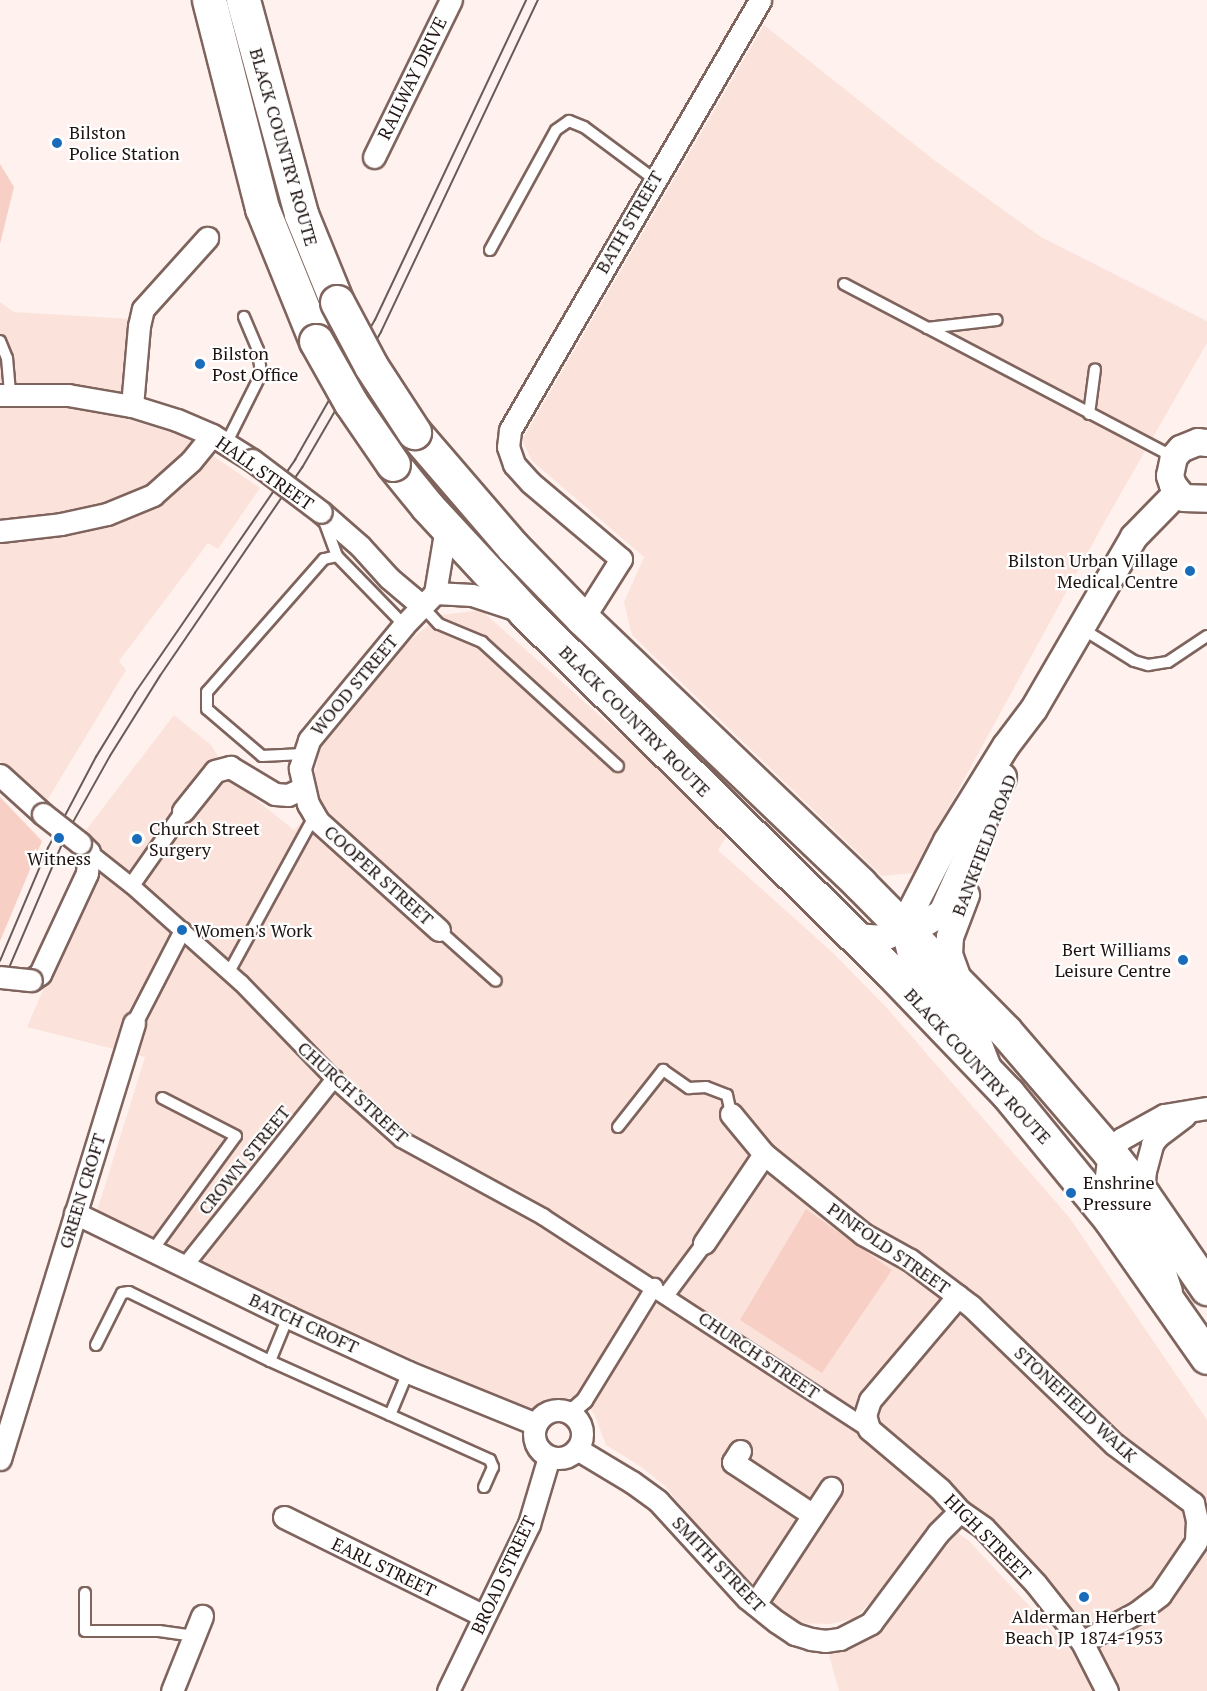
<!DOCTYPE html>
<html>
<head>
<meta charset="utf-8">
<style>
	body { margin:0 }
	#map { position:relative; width:1207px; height:1691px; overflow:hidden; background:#fef1ee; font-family:"PT Serif",serif }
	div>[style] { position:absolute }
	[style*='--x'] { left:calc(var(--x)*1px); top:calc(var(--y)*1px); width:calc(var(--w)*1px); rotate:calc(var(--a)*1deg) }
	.built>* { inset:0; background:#fbe3dc }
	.green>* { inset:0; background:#f7cfc5 }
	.roads { filter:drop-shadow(2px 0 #7f645d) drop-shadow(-2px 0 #7f645d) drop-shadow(0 2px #7f645d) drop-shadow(0 -2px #7f645d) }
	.service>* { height:10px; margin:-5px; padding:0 5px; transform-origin:5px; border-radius:5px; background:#fff }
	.pedestrian>* { height:15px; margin:-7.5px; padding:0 7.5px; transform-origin:7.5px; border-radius:7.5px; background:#fff }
	.minor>* { height:21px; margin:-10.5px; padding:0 10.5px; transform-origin:10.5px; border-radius:10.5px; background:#fff }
	.minor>.ring { margin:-10.5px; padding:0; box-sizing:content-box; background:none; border:21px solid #fff; border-radius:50% }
	.tertiary>* { height:26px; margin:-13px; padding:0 13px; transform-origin:13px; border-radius:13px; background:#fff }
	.trunk>* { height:33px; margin:-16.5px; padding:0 16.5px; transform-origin:16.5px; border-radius:16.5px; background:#fff }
	.tram>* { height:1.5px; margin:-0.75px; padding:0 0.75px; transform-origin:0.75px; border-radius:0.75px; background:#665b59 }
	.bridges { filter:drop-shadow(2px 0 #7f645d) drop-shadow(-2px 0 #7f645d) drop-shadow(0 2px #7f645d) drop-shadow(0 -2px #7f645d) }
	.minor-bridge>* { height:21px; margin:-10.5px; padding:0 10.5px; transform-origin:10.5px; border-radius:10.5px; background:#fff }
	.trunk-bridge>* { height:33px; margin:-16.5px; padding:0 16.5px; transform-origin:16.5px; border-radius:16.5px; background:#fff }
	.dots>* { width:16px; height:16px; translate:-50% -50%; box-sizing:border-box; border:3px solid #fff; border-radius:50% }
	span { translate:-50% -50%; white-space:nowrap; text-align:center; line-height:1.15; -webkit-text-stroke:4.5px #fff; paint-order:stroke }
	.street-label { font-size:18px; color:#1f1412 }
	.poi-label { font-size:18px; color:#1f1412 }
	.left { translate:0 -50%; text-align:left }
	.right { translate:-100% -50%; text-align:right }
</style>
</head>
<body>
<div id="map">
	<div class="built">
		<i style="clip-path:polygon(764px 25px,934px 160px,1041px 237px,1207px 321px,1207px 343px,1105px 521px,913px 873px,882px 876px,632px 635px,624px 602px,644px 557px,532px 461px,522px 440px)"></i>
		<i style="clip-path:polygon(0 302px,14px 312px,131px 319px,124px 418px,186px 437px,260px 488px,218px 549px,208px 543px,119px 661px,126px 670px,45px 804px,15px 779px,0 761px)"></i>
		<i style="clip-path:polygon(481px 610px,730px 831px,718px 850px,832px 952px,886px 1007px,1069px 1217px,1207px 1420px,1207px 1691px,1119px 1691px,1082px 1642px,960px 1511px,855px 1618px,831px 1624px,797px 1623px,776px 1612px,727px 1563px,665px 1486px,640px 1466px,606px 1445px,594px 1414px,584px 1400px,571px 1397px,536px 1412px,252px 1290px,97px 1211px,145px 1057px,27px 1027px,103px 852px,83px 834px,174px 715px,211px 745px,234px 782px,294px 830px,317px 807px,314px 777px,321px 744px,367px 685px,411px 639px,441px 615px)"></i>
		<i style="clip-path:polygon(958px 1533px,969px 1541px,1073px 1653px,1094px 1691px,839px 1691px,829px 1655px,857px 1642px,875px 1627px)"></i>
	</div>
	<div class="green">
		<i style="clip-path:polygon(0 164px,14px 187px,0 244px)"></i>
		<i style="clip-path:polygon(0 797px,42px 841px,0 941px)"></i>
		<i style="clip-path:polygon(806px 1209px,892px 1270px,822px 1373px,740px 1320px)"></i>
	</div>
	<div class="roads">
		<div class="service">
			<i style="--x:490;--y:250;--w:137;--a:-61.2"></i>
			<i style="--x:556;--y:130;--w:16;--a:-35"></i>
			<i style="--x:569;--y:121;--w:16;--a:22"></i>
			<i style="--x:584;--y:127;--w:87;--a:36.6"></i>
			<i style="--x:844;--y:284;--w:373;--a:27.7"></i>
			<i style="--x:927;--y:328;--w:70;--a:-6.5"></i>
			<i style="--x:0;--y:341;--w:18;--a:68"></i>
			<i style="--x:7;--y:358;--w:37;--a:85"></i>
			<i style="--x:1089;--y:414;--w:45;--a:-82.4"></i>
			<i style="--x:226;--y:444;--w:78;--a:-63.4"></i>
			<i style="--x:261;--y:374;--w:24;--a:-97"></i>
			<i style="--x:258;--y:350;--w:36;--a:-113"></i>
			<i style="--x:323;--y:518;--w:40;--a:69.8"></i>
			<i style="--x:337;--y:556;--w:96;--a:45.8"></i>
			<i style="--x:421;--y:605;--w:26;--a:47"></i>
			<i style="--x:439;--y:624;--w:47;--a:22.7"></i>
			<i style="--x:482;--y:642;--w:184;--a:42.4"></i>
			<i style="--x:1081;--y:628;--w:62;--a:31.9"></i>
			<i style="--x:1134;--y:661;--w:15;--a:16"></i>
			<i style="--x:1148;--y:665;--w:20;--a:-9"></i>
			<i style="--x:1168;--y:662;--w:47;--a:-33.7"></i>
			<i style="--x:303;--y:754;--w:41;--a:177.2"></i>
			<i style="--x:262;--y:756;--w:72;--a:-139.5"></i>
			<i style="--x:207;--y:709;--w:17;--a:-90"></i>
			<i style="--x:207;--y:692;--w:177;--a:-48.7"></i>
			<i style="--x:324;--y:559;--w:13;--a:-13"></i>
			<i style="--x:439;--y:930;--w:76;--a:41.8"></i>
			<i style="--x:229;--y:972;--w:179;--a:-61.3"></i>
			<i style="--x:618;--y:1127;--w:73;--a:-51.7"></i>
			<i style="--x:663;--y:1070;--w:32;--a:35"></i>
			<i style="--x:689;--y:1088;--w:17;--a:-3"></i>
			<i style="--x:706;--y:1087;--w:22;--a:21"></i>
			<i style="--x:727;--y:1095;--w:19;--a:78"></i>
			<i style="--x:152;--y:1251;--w:142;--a:-53.9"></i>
			<i style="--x:236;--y:1136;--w:83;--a:-152.8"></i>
			<i style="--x:96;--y:1345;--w:58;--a:-63.4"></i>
			<i style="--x:122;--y:1293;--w:7;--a:-8"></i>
			<i style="--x:129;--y:1292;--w:157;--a:26.1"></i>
			<i style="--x:270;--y:1361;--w:48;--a:-67.8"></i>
			<i style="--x:270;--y:1361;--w:241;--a:24.2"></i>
			<i style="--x:490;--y:1460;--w:8;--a:67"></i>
			<i style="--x:493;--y:1467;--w:22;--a:114"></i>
			<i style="--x:390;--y:1415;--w:47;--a:-67.3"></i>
			<i style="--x:85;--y:1593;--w:38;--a:90"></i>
			<i style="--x:85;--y:1631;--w:74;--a:0"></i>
			<i style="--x:159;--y:1631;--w:34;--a:8"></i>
		</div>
		<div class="pedestrian">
			<i style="--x:89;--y:852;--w:53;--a:38.2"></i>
			<i style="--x:131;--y:885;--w:147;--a:41.7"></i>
			<i style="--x:241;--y:983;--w:139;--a:45.9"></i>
			<i style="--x:338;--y:1083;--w:84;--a:41.6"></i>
			<i style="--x:401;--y:1139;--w:161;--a:28.6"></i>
			<i style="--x:542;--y:1216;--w:390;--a:33.1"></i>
			<i style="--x:131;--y:885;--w:90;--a:-54.9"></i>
			<i style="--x:134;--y:1023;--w:105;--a:-62.7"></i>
			<i style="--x:184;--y:1266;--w:241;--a:-51.4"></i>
			<i style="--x:666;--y:1294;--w:64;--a:-53.3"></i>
			<i style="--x:569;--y:1413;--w:20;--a:-41"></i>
			<i style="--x:584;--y:1400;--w:134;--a:-58.4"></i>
		</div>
		<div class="minor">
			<i style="--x:374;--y:157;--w:175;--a:-63.9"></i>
			<i style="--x:0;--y:395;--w:68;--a:0"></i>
			<i style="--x:68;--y:395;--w:65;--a:9.8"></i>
			<i style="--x:132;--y:406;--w:47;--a:17.3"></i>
			<i style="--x:177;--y:420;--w:38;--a:23"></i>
			<i style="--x:212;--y:435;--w:47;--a:32"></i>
			<i style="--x:132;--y:406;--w:80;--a:-85"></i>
			<i style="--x:139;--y:326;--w:17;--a:-77"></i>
			<i style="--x:143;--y:309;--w:96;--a:-48"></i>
			<i style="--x:321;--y:512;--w:52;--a:41.1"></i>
			<i style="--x:360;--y:546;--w:43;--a:47.8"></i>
			<i style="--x:389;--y:578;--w:42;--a:40.2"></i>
			<i style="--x:0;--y:531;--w:61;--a:-6.5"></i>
			<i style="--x:61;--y:524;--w:47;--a:-12.3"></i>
			<i style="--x:107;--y:514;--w:50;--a:-22.4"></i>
			<i style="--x:153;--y:495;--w:51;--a:-41.8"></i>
			<i style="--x:191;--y:461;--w:33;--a:-51"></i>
			<i style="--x:435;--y:593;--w:37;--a:3"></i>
			<i style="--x:472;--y:595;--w:52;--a:18.1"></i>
			<i style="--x:583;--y:619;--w:71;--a:-57.7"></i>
			<i style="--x:621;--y:559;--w:119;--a:-139.8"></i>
			<i style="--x:530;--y:482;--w:24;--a:-132"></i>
			<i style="--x:514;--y:464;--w:18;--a:-109"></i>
			<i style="--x:508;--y:447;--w:17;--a:-83"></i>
			<i style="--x:510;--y:430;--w:497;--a:-59.8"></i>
			<i style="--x:0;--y:775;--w:58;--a:42.2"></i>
			<i style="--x:183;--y:811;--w:51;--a:-51.3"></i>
			<i style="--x:215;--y:771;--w:16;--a:-15"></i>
			<i style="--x:230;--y:767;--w:52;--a:31"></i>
			<i style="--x:275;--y:794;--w:13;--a:4"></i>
			<i style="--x:288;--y:795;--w:17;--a:-25"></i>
			<i style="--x:439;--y:930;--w:163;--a:-138"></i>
			<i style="--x:318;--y:821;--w:20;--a:-120"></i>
			<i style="--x:308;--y:804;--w:37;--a:-103"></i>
			<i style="--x:300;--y:768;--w:29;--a:-72"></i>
			<i style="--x:309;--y:740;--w:149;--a:-50.4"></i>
			<i style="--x:404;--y:625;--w:45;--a:-45.9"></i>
			<i style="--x:435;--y:593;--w:67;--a:-80.5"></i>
			<i style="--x:902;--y:930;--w:33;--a:76"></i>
			<i style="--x:910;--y:962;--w:100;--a:47.4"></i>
			<i style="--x:978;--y:1036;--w:33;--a:69"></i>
			<i style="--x:31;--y:980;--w:11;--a:-34"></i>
			<i style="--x:40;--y:974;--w:111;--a:-65"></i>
			<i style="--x:87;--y:873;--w:21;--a:-85"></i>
			<i style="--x:89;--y:852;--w:13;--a:-135"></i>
			<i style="--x:731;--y:1114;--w:52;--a:50.5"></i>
			<i style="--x:1143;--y:1197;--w:26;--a:-86"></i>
			<i style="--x:1145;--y:1171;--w:28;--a:-75"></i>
			<i style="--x:1152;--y:1144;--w:10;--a:-53"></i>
			<i style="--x:1158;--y:1136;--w:34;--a:-37"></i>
			<i style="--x:75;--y:1213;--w:237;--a:26"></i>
			<i style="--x:288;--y:1317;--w:132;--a:24.6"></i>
			<i style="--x:408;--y:1372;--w:138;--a:22.1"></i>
			<i style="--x:704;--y:1243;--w:107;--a:-56"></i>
			<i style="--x:764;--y:1154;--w:127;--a:38.9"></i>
			<i style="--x:863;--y:1234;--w:54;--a:29"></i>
			<i style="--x:910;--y:1260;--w:76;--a:37"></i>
			<i style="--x:971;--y:1306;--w:199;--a:44"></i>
			<i style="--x:1114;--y:1444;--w:99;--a:36.8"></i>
			<i style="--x:1193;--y:1503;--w:18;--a:77"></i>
			<i style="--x:1197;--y:1521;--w:21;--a:93"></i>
			<i style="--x:1196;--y:1542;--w:64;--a:124.2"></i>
			<i style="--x:1160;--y:1595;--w:30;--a:143"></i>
			<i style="--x:1136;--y:1613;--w:61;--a:151.8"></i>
			<i style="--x:1171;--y:1291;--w:33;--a:-108"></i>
			<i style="--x:1161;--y:1260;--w:94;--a:-126.4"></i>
			<i style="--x:1105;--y:1184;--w:32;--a:-83"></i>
			<i style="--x:1109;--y:1152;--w:18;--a:-47"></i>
			<i style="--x:1121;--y:1139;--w:49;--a:-29.2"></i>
			<i style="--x:1164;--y:1115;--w:44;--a:-9.2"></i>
			<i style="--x:958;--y:1296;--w:136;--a:130.2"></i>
			<i style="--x:870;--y:1400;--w:16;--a:108"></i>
			<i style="--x:865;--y:1415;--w:15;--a:74"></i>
			<i style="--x:869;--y:1429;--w:93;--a:40.2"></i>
			<i style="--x:940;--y:1489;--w:30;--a:48"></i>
			<i style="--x:960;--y:1511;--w:29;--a:35"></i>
			<i style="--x:984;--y:1528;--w:76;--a:47.1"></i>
			<i style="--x:1036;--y:1584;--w:74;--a:51.6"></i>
			<i style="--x:1082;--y:1642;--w:55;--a:63"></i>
			<i class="ring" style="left:534px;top:1410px;width:27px;height:27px"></i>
			<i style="--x:577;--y:1449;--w:64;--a:31"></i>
			<i style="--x:632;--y:1482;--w:32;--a:36"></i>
			<i style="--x:658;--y:1501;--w:132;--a:47.5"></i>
			<i style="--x:747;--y:1598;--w:38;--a:39"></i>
			<i style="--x:777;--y:1622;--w:22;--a:34"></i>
			<i style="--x:795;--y:1634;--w:17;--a:17"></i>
			<i style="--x:811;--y:1639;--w:14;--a:8"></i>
			<i style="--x:825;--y:1641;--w:15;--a:-8"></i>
			<i style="--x:840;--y:1639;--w:35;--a:-27"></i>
			<i style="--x:871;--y:1623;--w:112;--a:-53.3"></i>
			<i style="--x:938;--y:1533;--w:31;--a:-45"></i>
			<i style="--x:740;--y:1451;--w:13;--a:122"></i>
			<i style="--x:733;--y:1462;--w:96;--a:33.5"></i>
			<i style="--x:0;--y:1459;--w:456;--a:-72.9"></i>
			<i style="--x:284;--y:1517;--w:223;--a:26.3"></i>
			<i style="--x:755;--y:1604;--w:139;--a:-56.8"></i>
			<i style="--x:172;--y:1691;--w:81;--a:-68.2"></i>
			<i style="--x:448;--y:1691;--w:186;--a:-64.1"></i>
			<i style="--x:529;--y:1524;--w:70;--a:-73.4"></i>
		</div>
		<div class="tertiary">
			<i style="--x:1207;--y:443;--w:9;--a:-174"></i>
			<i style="--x:1198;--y:442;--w:18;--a:158"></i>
			<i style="--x:1181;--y:449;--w:11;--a:131"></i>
			<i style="--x:1174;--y:457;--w:19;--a:102"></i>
			<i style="--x:1170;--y:476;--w:9;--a:72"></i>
			<i style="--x:1173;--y:485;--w:16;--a:52"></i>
			<i style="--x:1183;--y:498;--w:24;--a:2"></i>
			<i style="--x:902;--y:929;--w:99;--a:-62.9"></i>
			<i style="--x:947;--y:841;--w:112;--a:-58.2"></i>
			<i style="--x:1006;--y:746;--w:46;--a:-52.9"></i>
			<i style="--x:1034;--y:709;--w:199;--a:-59.8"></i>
			<i style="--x:1134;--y:537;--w:63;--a:-45.6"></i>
			<i style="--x:854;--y:937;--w:26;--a:4"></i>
			<i style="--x:880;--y:939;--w:24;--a:-24"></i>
			<i style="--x:902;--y:929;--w:16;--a:-7"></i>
			<i style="--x:918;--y:927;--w:28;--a:-30"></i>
			<i style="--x:942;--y:913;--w:149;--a:-65.8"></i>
			<i style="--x:959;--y:982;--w:29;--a:-110"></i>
			<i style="--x:949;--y:955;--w:18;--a:-87"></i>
			<i style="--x:950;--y:937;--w:45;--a:-69.1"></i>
		</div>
		<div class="trunk">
			<i style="--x:209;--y:0;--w:215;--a:75.7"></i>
			<i style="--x:262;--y:208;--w:144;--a:67.9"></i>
			<i style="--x:243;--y:0;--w:222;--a:74.8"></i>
			<i style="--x:301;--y:214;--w:95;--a:67.8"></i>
			<i style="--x:414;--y:432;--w:152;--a:49.3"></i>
			<i style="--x:513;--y:547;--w:100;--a:45.8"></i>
			<i style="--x:583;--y:619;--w:383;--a:43.7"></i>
			<i style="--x:860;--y:884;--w:206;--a:45.4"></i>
			<i style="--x:1005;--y:1031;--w:160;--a:49.3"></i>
			<i style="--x:1109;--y:1152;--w:55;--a:51.7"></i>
			<i style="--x:1143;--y:1195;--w:113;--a:55.5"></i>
			<i style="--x:393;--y:464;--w:54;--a:51"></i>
			<i style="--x:427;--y:506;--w:144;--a:47.2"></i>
			<i style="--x:525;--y:612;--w:512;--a:44.53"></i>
			<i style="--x:890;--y:971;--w:170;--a:46.2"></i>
			<i style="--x:1008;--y:1094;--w:163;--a:50.7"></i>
			<i style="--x:1111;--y:1220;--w:167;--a:55"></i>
		</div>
	</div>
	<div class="tram">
		<i style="--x:0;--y:961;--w:123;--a:-67"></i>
		<i style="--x:48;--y:848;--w:103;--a:-62.2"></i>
		<i style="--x:96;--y:757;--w:75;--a:-58.6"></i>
		<i style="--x:135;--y:693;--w:283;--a:-55.5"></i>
		<i style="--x:295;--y:460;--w:161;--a:-60.3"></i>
		<i style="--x:375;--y:320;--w:354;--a:-64.7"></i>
		<i style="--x:0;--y:989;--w:170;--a:-66.8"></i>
		<i style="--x:67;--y:833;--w:88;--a:-60.8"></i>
		<i style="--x:110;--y:756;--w:94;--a:-58"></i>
		<i style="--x:160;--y:676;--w:252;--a:-55.7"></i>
		<i style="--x:302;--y:468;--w:157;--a:-59.8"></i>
		<i style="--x:381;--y:332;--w:367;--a:-64.7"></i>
	</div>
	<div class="bridges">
		<div class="minor-bridge">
			<i style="--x:252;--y:460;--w:86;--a:37"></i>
			<i style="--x:43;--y:814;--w:47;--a:38.1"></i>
			<i style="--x:0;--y:977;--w:31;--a:6"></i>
		</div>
		<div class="trunk-bridge">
			<i style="--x:337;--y:302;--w:72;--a:62"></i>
			<i style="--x:371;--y:366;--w:79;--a:56.9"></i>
			<i style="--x:316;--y:341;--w:71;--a:60.6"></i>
			<i style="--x:351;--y:403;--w:74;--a:55.5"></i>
		</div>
	</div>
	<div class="dots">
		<i style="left:57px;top:143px;background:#196cba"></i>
		<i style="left:200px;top:364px;background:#196cba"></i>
		<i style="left:1190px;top:571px;background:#196cba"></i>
		<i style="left:59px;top:838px;background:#196cba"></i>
		<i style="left:137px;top:839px;background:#196cba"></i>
		<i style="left:182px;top:930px;background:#196cba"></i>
		<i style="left:1183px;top:960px;background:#196cba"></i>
		<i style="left:1071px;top:1193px;background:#196cba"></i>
		<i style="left:1084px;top:1597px;background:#196cba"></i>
	</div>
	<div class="street-label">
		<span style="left:412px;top:78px;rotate:-64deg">RAILWAY DRIVE</span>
		<span style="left:284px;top:147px;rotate:74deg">BLACK COUNTRY ROUTE</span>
		<span style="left:629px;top:222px;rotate:-60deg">BATH STREET</span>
		<span style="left:265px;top:473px;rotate:35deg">HALL STREET</span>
		<span style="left:354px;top:685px;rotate:-50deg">WOOD STREET</span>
		<span style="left:635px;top:721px;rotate:45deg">BLACK COUNTRY ROUTE</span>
		<span style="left:984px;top:845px;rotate:-69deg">BANKFIELD ROAD</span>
		<span style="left:379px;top:875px;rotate:42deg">COOPER STREET</span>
		<span style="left:978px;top:1066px;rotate:47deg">BLACK COUNTRY ROUTE</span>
		<span style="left:353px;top:1092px;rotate:42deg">CHURCH STREET</span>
		<span style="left:244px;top:1160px;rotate:-51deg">CROWN STREET</span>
		<span style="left:82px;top:1191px;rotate:-73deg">GREEN CROFT</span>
		<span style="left:889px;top:1248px;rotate:35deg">PINFOLD STREET</span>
		<span style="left:304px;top:1323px;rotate:25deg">BATCH CROFT</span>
		<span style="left:759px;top:1355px;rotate:34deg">CHURCH STREET</span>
		<span style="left:1076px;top:1404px;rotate:43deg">STONEFIELD WALK</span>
		<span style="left:988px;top:1537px;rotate:45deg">HIGH STREET</span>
		<span style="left:719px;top:1564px;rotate:46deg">SMITH STREET</span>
		<span style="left:384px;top:1567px;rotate:26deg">EARL STREET</span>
		<span style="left:503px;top:1575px;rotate:-65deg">BROAD STREET</span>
	</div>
	<div class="poi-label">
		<span class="left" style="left:69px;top:143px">Bilston<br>Police Station</span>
		<span class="left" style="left:212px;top:364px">Bilston<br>Post Office</span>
		<span class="right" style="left:1178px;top:571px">Bilston Urban Village<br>Medical Centre</span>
		<span class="left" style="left:149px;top:839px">Church Street<br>Surgery</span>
		<span style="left:59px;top:858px">Witness</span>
		<span class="left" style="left:194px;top:930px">Women's Work</span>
		<span class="right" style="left:1171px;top:960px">Bert Williams<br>Leisure Centre</span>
		<span class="left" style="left:1083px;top:1193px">Enshrine<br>Pressure</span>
		<span style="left:1084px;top:1627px">Alderman Herbert<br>Beach JP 1874-1953</span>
	</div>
</div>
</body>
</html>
